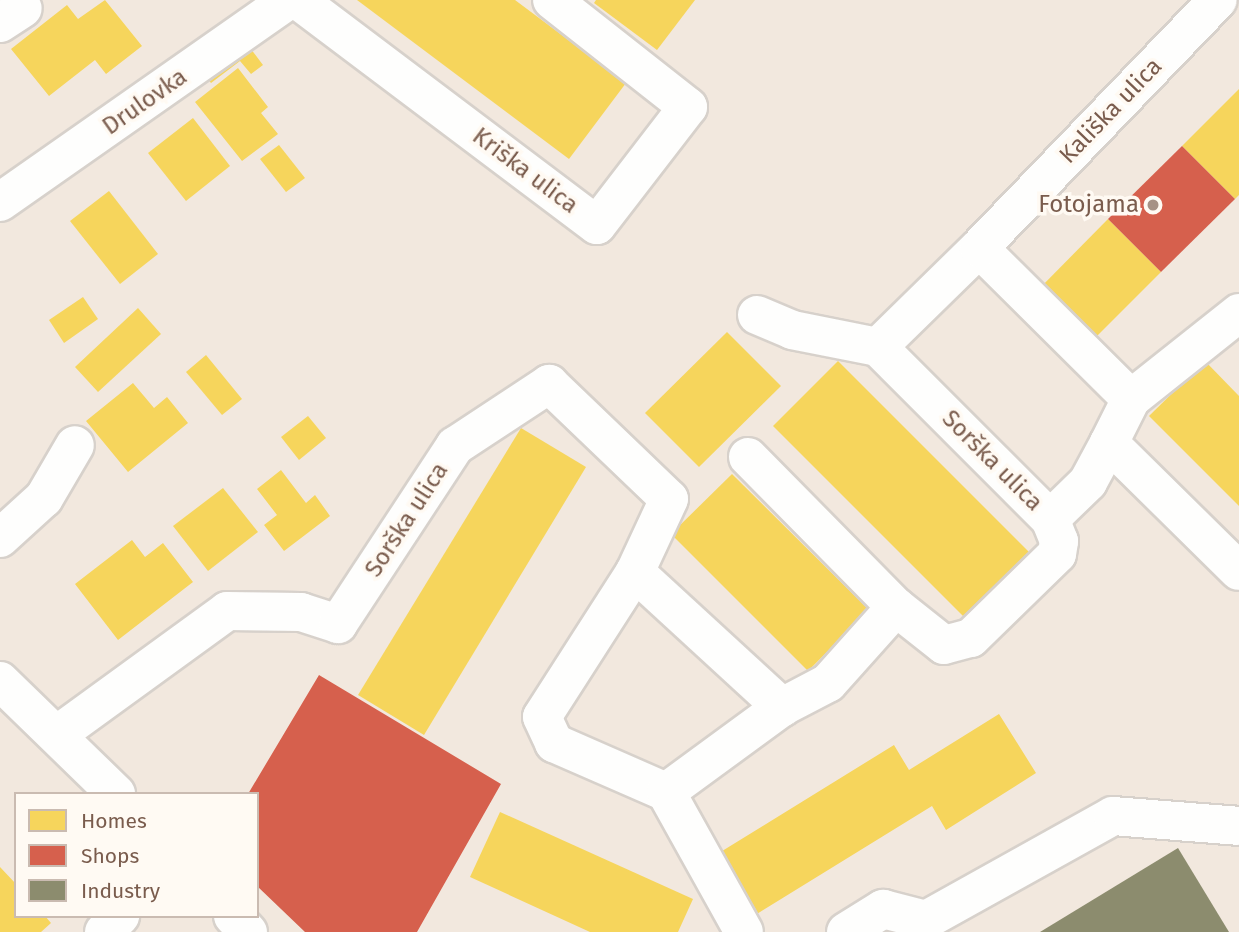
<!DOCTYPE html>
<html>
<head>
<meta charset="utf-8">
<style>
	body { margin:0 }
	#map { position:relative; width:1239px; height:932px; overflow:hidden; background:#f9f5f0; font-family:"Fira Sans",sans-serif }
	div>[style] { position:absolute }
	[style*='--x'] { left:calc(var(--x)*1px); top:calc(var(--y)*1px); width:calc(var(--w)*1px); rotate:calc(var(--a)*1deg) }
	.residential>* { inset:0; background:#f2e8de }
	.homes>* { inset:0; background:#f6d55c }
	.shops>* { inset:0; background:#d6604d }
	.industry>* { inset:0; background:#8c8c6e }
	.roads { filter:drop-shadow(2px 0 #d7d1cb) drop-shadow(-2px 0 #d7d1cb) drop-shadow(0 2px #d7d1cb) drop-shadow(0 -2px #d7d1cb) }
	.minor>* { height:38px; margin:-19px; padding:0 19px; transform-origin:19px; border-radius:19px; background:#fefefd }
	.dots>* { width:19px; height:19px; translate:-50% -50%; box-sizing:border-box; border:4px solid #fffaf3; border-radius:50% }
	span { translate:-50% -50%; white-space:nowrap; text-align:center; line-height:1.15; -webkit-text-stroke:7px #fffaf3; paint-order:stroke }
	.street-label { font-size:24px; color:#7a5c4d }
	.poi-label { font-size:24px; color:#7a5c4d }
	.right { translate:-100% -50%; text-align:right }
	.legend { position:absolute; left:14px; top:792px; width:245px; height:126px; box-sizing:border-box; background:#fffaf3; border:2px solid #cabbb1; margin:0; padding:9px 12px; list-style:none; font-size:21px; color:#7a5c4d }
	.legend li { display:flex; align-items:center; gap:14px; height:35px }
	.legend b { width:35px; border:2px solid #cabbb1 }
</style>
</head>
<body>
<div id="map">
	<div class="residential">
		<i style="clip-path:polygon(evenodd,0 0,1239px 0,1239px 932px,0 932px,0 0,16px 794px,257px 794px,257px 916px,16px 916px,16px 794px)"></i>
	</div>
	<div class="homes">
		<i style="clip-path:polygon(105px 0,142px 46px,106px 74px,95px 60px,49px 96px,11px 49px,67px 5px,78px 19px)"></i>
		<i style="clip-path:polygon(357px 0,515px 0,626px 83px,569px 159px)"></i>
		<i style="clip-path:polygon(596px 0,695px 0,657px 50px,594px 3px)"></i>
		<i style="clip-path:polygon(242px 37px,263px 65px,251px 74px,240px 61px,211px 83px,200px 70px)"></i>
		<i style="clip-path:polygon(238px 68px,268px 107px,261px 113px,278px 134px,242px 161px,195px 102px)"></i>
		<i style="clip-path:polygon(1239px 89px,1239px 195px,1235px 199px,1182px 146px)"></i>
		<i style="clip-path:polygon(193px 118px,230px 166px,186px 201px,148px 153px)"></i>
		<i style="clip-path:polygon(279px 145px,305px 178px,286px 192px,260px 159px)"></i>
		<i style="clip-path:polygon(109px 191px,158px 254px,120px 284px,70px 221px)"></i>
		<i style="clip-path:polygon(1108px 219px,1161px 272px,1087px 346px,1034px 294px)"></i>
		<i style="clip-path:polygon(83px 297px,98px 319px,64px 343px,49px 320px)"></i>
		<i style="clip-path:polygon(138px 308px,161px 334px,98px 392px,75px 367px)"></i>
		<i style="clip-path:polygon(727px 332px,781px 386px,699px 467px,645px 413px)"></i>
		<i style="clip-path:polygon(206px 355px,242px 399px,222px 415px,186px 372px)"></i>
		<i style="clip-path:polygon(838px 361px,1031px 554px,966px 619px,773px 426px)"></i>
		<i style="clip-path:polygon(1205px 361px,1239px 396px,1239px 506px,1149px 416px)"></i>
		<i style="clip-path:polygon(133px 383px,154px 408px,167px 397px,188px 423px,128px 472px,86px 421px)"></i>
		<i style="clip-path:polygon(308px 416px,326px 438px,299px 460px,281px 437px)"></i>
		<i style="clip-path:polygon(521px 428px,586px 467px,424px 735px,358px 695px)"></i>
		<i style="clip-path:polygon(281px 470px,306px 503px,315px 495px,330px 516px,284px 551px,264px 525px,277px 515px,257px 489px)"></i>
		<i style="clip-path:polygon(732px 474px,869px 610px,808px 671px,671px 534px)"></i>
		<i style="clip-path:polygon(223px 488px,258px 532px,208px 571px,173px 526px)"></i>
		<i style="clip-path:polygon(132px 540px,145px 557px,163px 543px,193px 582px,118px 640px,75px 584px)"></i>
		<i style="clip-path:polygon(999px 714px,1036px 773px,946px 830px,932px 806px,752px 917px,714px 856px,894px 745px,909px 770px)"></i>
		<i style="clip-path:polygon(500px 812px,693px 899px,678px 932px,590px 932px,470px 877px)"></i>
		<i style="clip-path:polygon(0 867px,16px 884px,16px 916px,45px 916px,51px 923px,41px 932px,0 932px)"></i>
	</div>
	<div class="shops">
		<i style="clip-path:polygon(1182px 146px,1235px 199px,1161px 272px,1108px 219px)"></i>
		<i style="clip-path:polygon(319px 675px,501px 784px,417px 932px,305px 932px,257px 886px,257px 794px,248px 794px)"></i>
	</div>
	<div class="industry">
		<i style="clip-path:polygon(1178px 848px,1229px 932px,1040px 932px)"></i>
	</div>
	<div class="roads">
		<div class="minor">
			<i style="--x:298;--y:0;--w:374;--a:37"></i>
			<i style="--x:597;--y:225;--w:149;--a:-52.4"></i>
			<i style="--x:688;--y:107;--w:173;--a:-141.8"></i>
			<i style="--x:0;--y:23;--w:27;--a:-33"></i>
			<i style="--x:0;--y:202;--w:353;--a:-35"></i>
			<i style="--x:1239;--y:313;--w:138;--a:141.5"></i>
			<i style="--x:1131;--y:399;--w:49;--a:116.6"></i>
			<i style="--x:1109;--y:443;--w:182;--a:44.6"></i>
			<i style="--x:757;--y:315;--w:38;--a:23"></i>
			<i style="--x:792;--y:330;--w:88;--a:11.2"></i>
			<i style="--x:878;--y:347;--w:141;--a:-44.4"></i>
			<i style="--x:1131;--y:399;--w:214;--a:-135.2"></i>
			<i style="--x:979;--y:248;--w:344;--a:-46.1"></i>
			<i style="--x:748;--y:457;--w:211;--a:45.4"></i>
			<i style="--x:896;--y:607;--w:61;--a:38.4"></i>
			<i style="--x:944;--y:645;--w:28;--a:-15"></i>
			<i style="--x:971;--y:638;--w:120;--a:-44.3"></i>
			<i style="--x:1057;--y:554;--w:13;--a:-81"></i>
			<i style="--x:1059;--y:541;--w:24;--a:-112"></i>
			<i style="--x:1050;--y:519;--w:243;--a:-135"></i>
			<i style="--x:1050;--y:519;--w:53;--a:-44.2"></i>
			<i style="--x:1088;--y:482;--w:44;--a:-61.7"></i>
			<i style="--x:0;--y:538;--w:59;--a:-42.3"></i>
			<i style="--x:44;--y:498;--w:61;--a:-59.7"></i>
			<i style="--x:635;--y:572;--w:200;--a:42.6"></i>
			<i style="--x:0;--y:681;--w:162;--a:44.2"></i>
			<i style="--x:58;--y:734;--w:209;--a:-36"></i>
			<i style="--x:227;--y:611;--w:74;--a:0.8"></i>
			<i style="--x:301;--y:612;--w:39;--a:18"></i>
			<i style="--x:338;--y:624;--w:213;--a:-56.7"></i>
			<i style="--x:455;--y:446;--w:113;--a:-33.4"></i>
			<i style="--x:549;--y:384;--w:166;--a:43.8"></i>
			<i style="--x:669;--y:499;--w:81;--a:115"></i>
			<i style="--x:635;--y:572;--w:172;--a:122.7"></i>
			<i style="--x:542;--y:717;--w:29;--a:65"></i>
			<i style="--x:554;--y:743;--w:122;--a:23.6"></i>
			<i style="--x:666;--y:792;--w:160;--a:60.9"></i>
			<i style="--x:666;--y:792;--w:144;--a:-36.2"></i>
			<i style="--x:782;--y:707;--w:52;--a:-27.6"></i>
			<i style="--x:828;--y:683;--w:102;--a:-48.2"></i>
			<i style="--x:233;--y:916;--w:22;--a:47"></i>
			<i style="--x:104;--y:932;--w:23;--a:-45"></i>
			<i style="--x:846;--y:932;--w:44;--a:-31.9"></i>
			<i style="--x:883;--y:909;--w:44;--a:14.3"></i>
			<i style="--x:926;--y:920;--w:214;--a:-29.1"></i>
			<i style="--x:1113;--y:816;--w:126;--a:4.5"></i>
		</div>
	</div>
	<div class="dots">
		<i style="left:1153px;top:205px;background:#a69286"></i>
	</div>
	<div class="street-label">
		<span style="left:145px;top:102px;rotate:-35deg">Drulovka</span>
		<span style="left:1111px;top:111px;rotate:-46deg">Kališka ulica</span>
		<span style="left:525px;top:171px;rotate:37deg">Kriška ulica</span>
		<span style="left:992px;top:461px;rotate:45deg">Sorška ulica</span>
		<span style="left:407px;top:520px;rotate:-57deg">Sorška ulica</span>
	</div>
	<div class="poi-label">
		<span class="right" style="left:1139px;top:205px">Fotojama</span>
	</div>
	<ul class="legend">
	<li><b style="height:19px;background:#f6d55c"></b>Homes</li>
	<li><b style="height:19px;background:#d6604d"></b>Shops</li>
	<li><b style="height:19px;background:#8c8c6e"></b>Industry</li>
	</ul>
</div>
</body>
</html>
